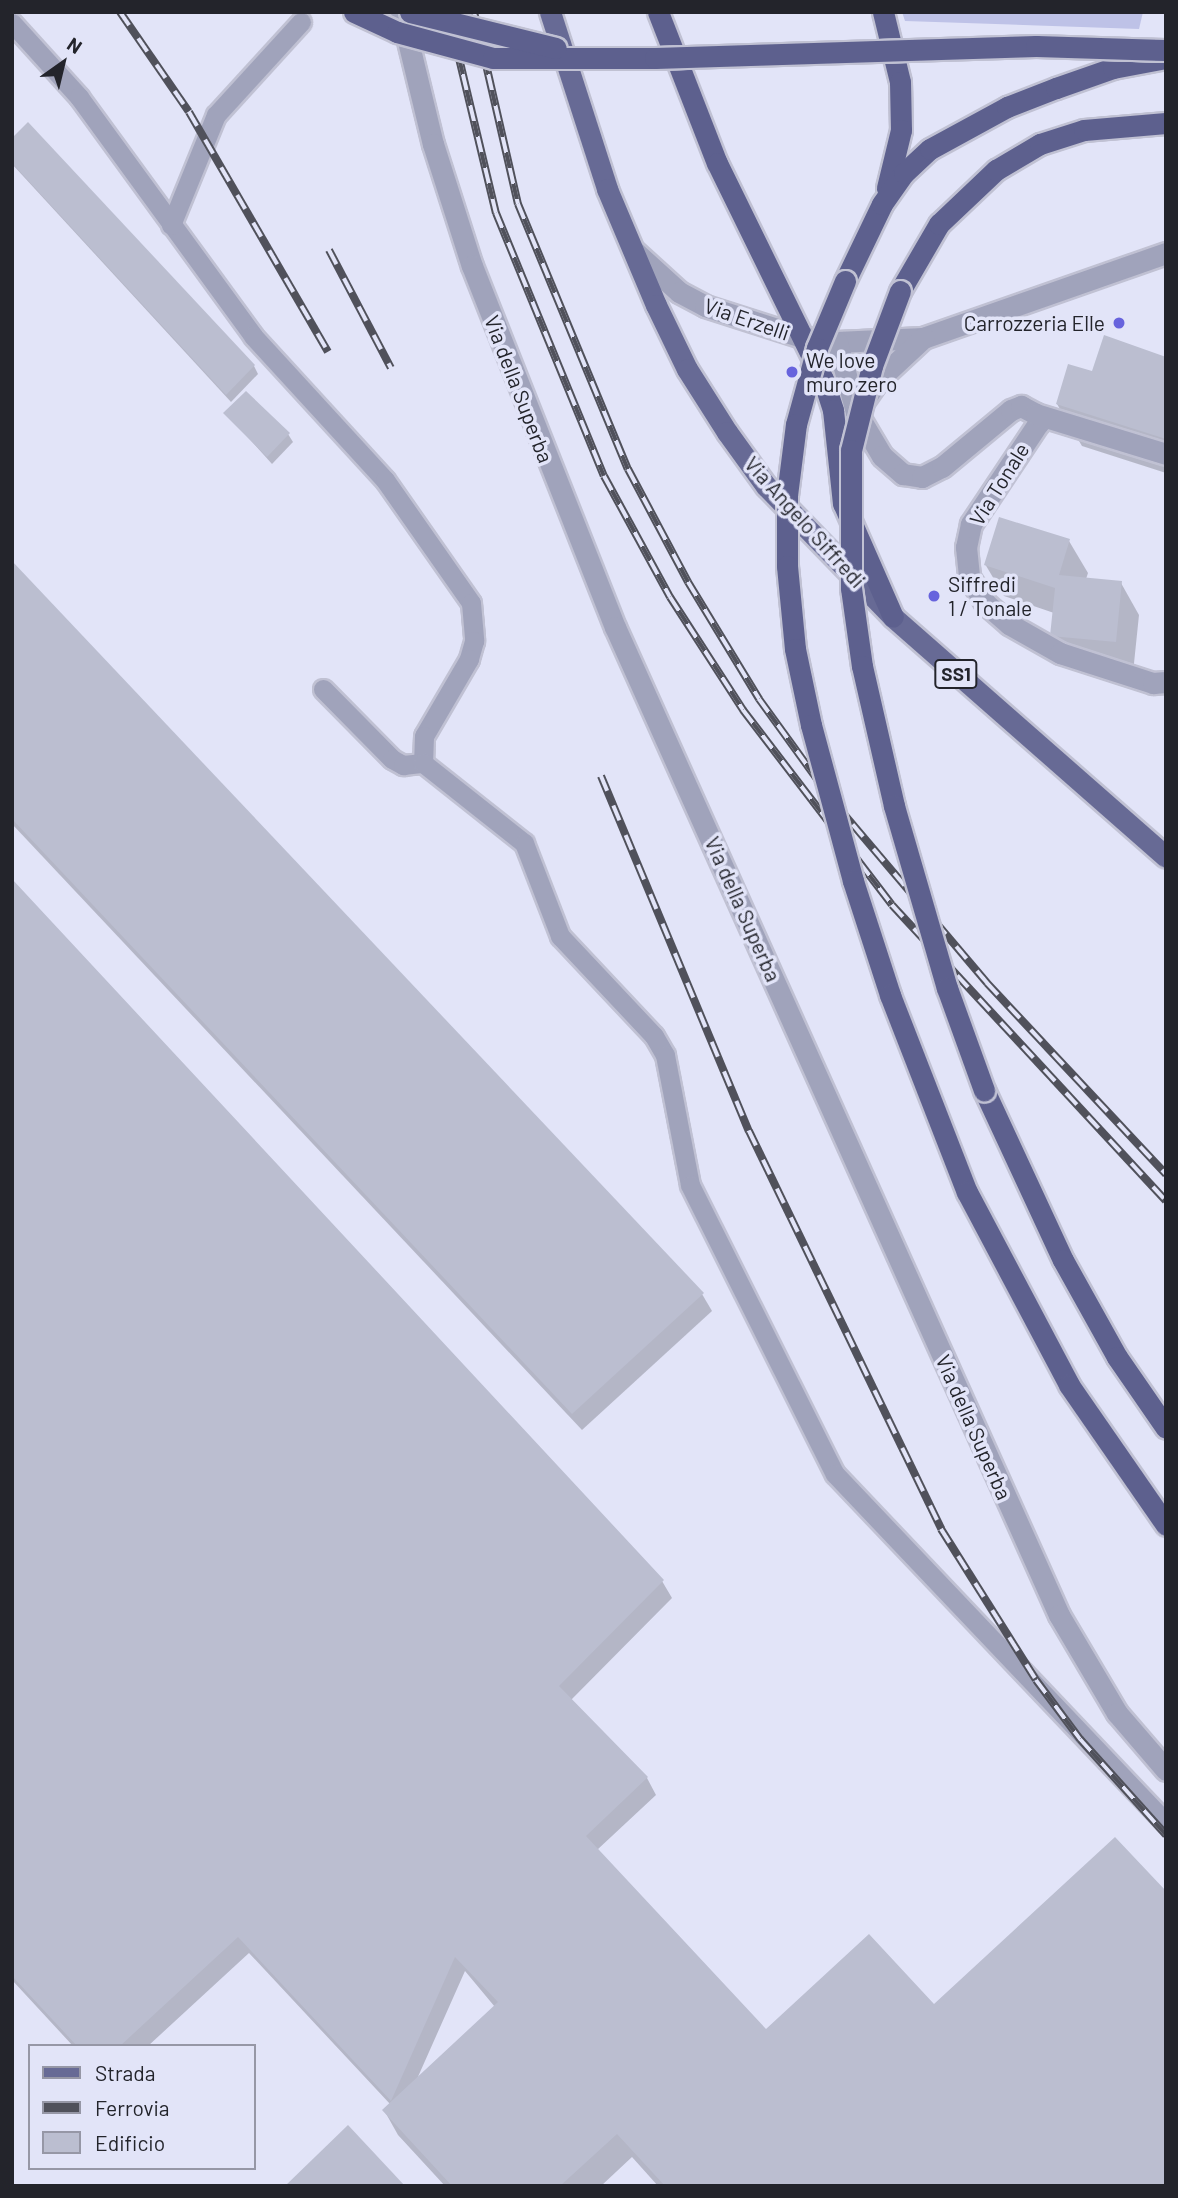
<!DOCTYPE html>
<html>
<head>
<meta charset="utf-8">
<style>
	body { margin:0 }
	#map { position:relative; width:1178px; height:2198px; overflow:hidden; background:#e2e4f8; font-family:Barlow,sans-serif }
	div>[style] { position:absolute }
	[style*='--x'] { left:calc(var(--x)*1px); top:calc(var(--y)*1px); width:calc(var(--w)*1px); rotate:calc(var(--a)*1deg) }
	.green>* { inset:0; background:#bec2e7 }
	.shadow>* { inset:0; background:#0003 }
	.building>* { inset:0; background:#bbbed0 }
	.roads { filter:drop-shadow(2px 0 #c0c1d3) drop-shadow(-2px 0 #c0c1d3) drop-shadow(0 2px #c0c1d3) drop-shadow(0 -2px #c0c1d3) }
	.service>* { height:19px; margin:-9.5px; padding:0 9.5px; transform-origin:9.5px; border-radius:9.5px; background:#a0a3bb }
	.minor>* { height:21px; margin:-10.5px; padding:0 10.5px; transform-origin:10.5px; border-radius:10.5px; background:#a0a3bb }
	.tertiary>* { height:21px; margin:-10.5px; padding:0 10.5px; transform-origin:10.5px; border-radius:10.5px; background:#a0a3bb }
	.primary>* { height:21px; margin:-10.5px; padding:0 10.5px; transform-origin:10.5px; border-radius:10.5px; background:#676a95 }
	.trunk>* { height:21px; margin:-10.5px; padding:0 10.5px; transform-origin:10.5px; border-radius:10.5px; background:#5d608e }
	.rail>* { height:8px; margin-top:-4px; transform-origin:0; background:repeating-linear-gradient(90deg,#e2e4f8 0 16px,#50515b 0 32px); box-sizing:border-box; border-block:2px solid #50515b }
	.bridges { filter:drop-shadow(2px 0 #c0c1d3) drop-shadow(-2px 0 #c0c1d3) drop-shadow(0 2px #c0c1d3) drop-shadow(0 -2px #c0c1d3) }
	.trunk-bridge>* { height:21px; margin:-10.5px; padding:0 10.5px; transform-origin:10.5px; border-radius:10.5px; background:#5d608e }
	.dots>* { width:19px; height:19px; translate:-50% -50%; box-sizing:border-box; border:4px solid #e2e4f8; border-radius:50% }
	span { translate:-50% -50%; white-space:nowrap; text-align:center; line-height:1.15; -webkit-text-stroke:7px #e2e4f8; paint-order:stroke }
	.shield-label span { padding:2px 5px; background:#e2e4f8; border:2px solid; border-radius:5px; -webkit-text-stroke-width:0 }
	.shield-label { font-size:19px; color:#23242b; font-weight:700 }
	.street-label { font-size:21px; color:#23242b }
	.poi-label { font-size:21px; color:#23242b }
	.right { translate:-100% -50%; text-align:right }
	.left { translate:0 -50%; text-align:left }
	.frame { position:absolute; inset:0; border:14px solid #23242b; pointer-events:none }
	.legend { position:absolute; left:28px; top:2044px; width:228px; height:126px; box-sizing:border-box; background:#e2e4f8; border:2px solid #9697a6; margin:0; padding:9px 12px; list-style:none; font-size:21px; color:#23242b }
	.legend li { display:flex; align-items:center; gap:14px; height:35px }
	.legend b { width:35px; border:2px solid #9697a6 }
	.north { position:absolute; left:28px; top:28px; width:70px; height:70px; -webkit-text-stroke:5px #e2e4f8; paint-order:stroke; rotate:34deg; font-size:19px; font-weight:700; line-height:28px; text-align:center; color:#23242b }
	.north::after { content:''; display:block; margin:auto; width:24px; height:32px; background:#23242b; clip-path:polygon(50% 0,100% 100%,50% 72%,0 100%) }
</style>
</head>
<body>
<div id="map">
	<div class="green">
		<i style="clip-path:polygon(902px 12px,1143px 12px,1139px 29px,905px 21px)"></i>
	</div>
	<div class="shadow">
		<i style="clip-path:polygon(12px 140px,254px 366px,258px 374px,231px 402px,12px 164px)"></i>
		<i style="clip-path:polygon(1166px 359px,1166px 473px,1082px 446px,1057px 404px)"></i>
		<i style="clip-path:polygon(226px 413px,288px 434px,293px 442px,272px 464px)"></i>
		<i style="clip-path:polygon(1069px 541px,1088px 573px,1086px 579px,1121px 583px,1139px 615px,1133px 673px,1071px 667px,1052px 635px,1054px 613px,1004px 596px,985px 564px)"></i>
		<i style="clip-path:polygon(12px 563px,702px 1294px,712px 1311px,582px 1430px,12px 824px)"></i>
		<i style="clip-path:polygon(evenodd,12px 882px,662px 1581px,672px 1598px,570px 1701px,647px 1778px,656px 1795px,597px 1850px,765px 2032px,934px 2006px,1166px 2186px,658px 2186px,632px 2157px,601px 2186px,445px 2186px,398px 2135px,384px 2110px,390px 2104px,249px 1953px,148px 2046px,73px 2046px,12px 1980px,12px 882px,465px 1971px,495px 2007px,417px 2079px,465px 1971px)"></i>
	</div>
	<div class="building">
		<i style="clip-path:polygon(28px 122px,255px 365px,226px 395px,12px 163px,12px 138px)"></i>
		<i style="clip-path:polygon(1104px 335px,1166px 357px,1166px 439px,1056px 404px,1068px 364px,1092px 371px)"></i>
		<i style="clip-path:polygon(246px 391px,290px 433px,267px 457px,223px 413px)"></i>
		<i style="clip-path:polygon(999px 517px,1070px 539px,1059px 575px,1122px 581px,1116px 642px,1050px 636px,1055px 588px,984px 565px)"></i>
		<i style="clip-path:polygon(12px 561px,704px 1293px,572px 1414px,12px 819px)"></i>
		<i style="clip-path:polygon(12px 879px,664px 1580px,559px 1686px,648px 1777px,586px 1836px,766px 2029px,869px 1934px,934px 2004px,1115px 1837px,1166px 1891px,1166px 2186px,665px 2186px,617px 2134px,560px 2186px,452px 2186px,382px 2110px,498px 2002px,455px 1957px,391px 2101px,238px 1937px,120px 2046px,77px 2046px,12px 1976px)"></i>
		<i style="clip-path:polygon(348px 2125px,405px 2186px,285px 2186px)"></i>
	</div>
	<div class="roads">
		<div class="service">
			<i style="--x:12;--y:23;--w:100;--a:47.8"></i>
			<i style="--x:79;--y:97;--w:296;--a:53.9"></i>
			<i style="--x:253;--y:336;--w:195;--a:47.5"></i>
			<i style="--x:385;--y:480;--w:150;--a:55"></i>
			<i style="--x:471;--y:603;--w:38;--a:85"></i>
			<i style="--x:474;--y:641;--w:19;--a:106"></i>
			<i style="--x:469;--y:659;--w:89;--a:120.3"></i>
			<i style="--x:424;--y:736;--w:27;--a:92"></i>
			<i style="--x:171;--y:225;--w:119;--a:-67.8"></i>
			<i style="--x:216;--y:115;--w:126;--a:-47.6"></i>
			<i style="--x:323;--y:689;--w:98;--a:45.4"></i>
			<i style="--x:392;--y:759;--w:13;--a:29"></i>
			<i style="--x:403;--y:765;--w:20;--a:-6"></i>
			<i style="--x:423;--y:763;--w:129;--a:38.4"></i>
			<i style="--x:524;--y:843;--w:100;--a:68.8"></i>
			<i style="--x:560;--y:936;--w:137;--a:46.8"></i>
			<i style="--x:654;--y:1036;--w:22;--a:60"></i>
			<i style="--x:665;--y:1055;--w:132;--a:79.1"></i>
			<i style="--x:690;--y:1185;--w:323;--a:63.4"></i>
			<i style="--x:835;--y:1474;--w:481;--a:46.5"></i>
		</div>
		<div class="minor">
			<i style="--x:634;--y:251;--w:61;--a:42.3"></i>
			<i style="--x:679;--y:292;--w:30;--a:28"></i>
			<i style="--x:705;--y:306;--w:105;--a:17.7"></i>
			<i style="--x:805;--y:338;--w:32;--a:7"></i>
			<i style="--x:837;--y:342;--w:86;--a:-2.7"></i>
			<i style="--x:923;--y:338;--w:257;--a:-19.3"></i>
			<i style="--x:837;--y:342;--w:73;--a:74.8"></i>
			<i style="--x:856;--y:412;--w:51;--a:59.4"></i>
			<i style="--x:882;--y:456;--w:28;--a:41"></i>
			<i style="--x:903;--y:474;--w:19;--a:9"></i>
			<i style="--x:922;--y:477;--w:22;--a:-27"></i>
			<i style="--x:942;--y:467;--w:89;--a:-39.6"></i>
			<i style="--x:1011;--y:410;--w:11;--a:-22"></i>
			<i style="--x:1021;--y:406;--w:17;--a:28"></i>
			<i style="--x:1036;--y:414;--w:9;--a:69"></i>
			<i style="--x:1039;--y:422;--w:123;--a:123.7"></i>
			<i style="--x:971;--y:524;--w:24;--a:102"></i>
			<i style="--x:966;--y:547;--w:30;--a:84"></i>
			<i style="--x:969;--y:577;--w:31;--a:58"></i>
			<i style="--x:985;--y:603;--w:32;--a:41"></i>
			<i style="--x:1009;--y:624;--w:59;--a:29.6"></i>
			<i style="--x:1060;--y:653;--w:98;--a:17.9"></i>
			<i style="--x:1153;--y:683;--w:13;--a:-4"></i>
			<i style="--x:864;--y:400;--w:24;--a:-55"></i>
			<i style="--x:878;--y:380;--w:62;--a:-43"></i>
			<i style="--x:1036;--y:414;--w:136;--a:17.1"></i>
		</div>
		<div class="tertiary">
			<i style="--x:401;--y:12;--w:136;--a:76.4"></i>
			<i style="--x:433;--y:144;--w:128;--a:72.3"></i>
			<i style="--x:472;--y:266;--w:388;--a:68.4"></i>
			<i style="--x:615;--y:627;--w:1083;--a:65.8"></i>
			<i style="--x:1059;--y:1615;--w:114;--a:59.4"></i>
			<i style="--x:1117;--y:1713;--w:75;--a:49.3"></i>
		</div>
		<div class="primary">
			<i style="--x:550;--y:12;--w:186;--a:72.1"></i>
			<i style="--x:607;--y:189;--w:126;--a:67.1"></i>
			<i style="--x:656;--y:305;--w:71;--a:64.2"></i>
			<i style="--x:687;--y:369;--w:75;--a:57.6"></i>
			<i style="--x:727;--y:432;--w:67;--a:54.2"></i>
			<i style="--x:766;--y:486;--w:182;--a:45.9"></i>
			<i style="--x:893;--y:617;--w:363;--a:41.3"></i>
		</div>
		<div class="trunk">
			<i style="--x:658;--y:12;--w:162;--a:68.7"></i>
			<i style="--x:717;--y:163;--w:241;--a:63.9"></i>
			<i style="--x:823;--y:379;--w:33;--a:72"></i>
			<i style="--x:833;--y:410;--w:94;--a:83.9"></i>
			<i style="--x:843;--y:503;--w:124;--a:66.3"></i>
			<i style="--x:883;--y:12;--w:72;--a:76.3"></i>
			<i style="--x:900;--y:82;--w:48;--a:88.8"></i>
			<i style="--x:901;--y:130;--w:60;--a:103.6"></i>
			<i style="--x:845;--y:281;--w:85;--a:-64.3"></i>
			<i style="--x:882;--y:204;--w:38;--a:-55"></i>
			<i style="--x:904;--y:173;--w:35;--a:-43"></i>
			<i style="--x:930;--y:149;--w:88;--a:-28.6"></i>
			<i style="--x:1007;--y:107;--w:53;--a:-21.2"></i>
			<i style="--x:1056;--y:88;--w:60;--a:-19.3"></i>
			<i style="--x:1113;--y:68;--w:54;--a:-10.7"></i>
			<i style="--x:900;--y:291;--w:78;--a:-59.8"></i>
			<i style="--x:939;--y:224;--w:79;--a:-43.5"></i>
			<i style="--x:996;--y:170;--w:51;--a:-30.6"></i>
			<i style="--x:1040;--y:144;--w:46;--a:-17.7"></i>
			<i style="--x:1084;--y:130;--w:82;--a:-4.9"></i>
			<i style="--x:984;--y:1090;--w:187;--a:65.1"></i>
			<i style="--x:1063;--y:1260;--w:111;--a:60.9"></i>
			<i style="--x:1117;--y:1357;--w:86;--a:55.4"></i>
		</div>
	</div>
	<div class="rail">
		<i style="--x:120;--y:12;--w:121;--a:55.4"></i>
		<i style="--x:189;--y:112;--w:277;--a:59.9"></i>
		<i style="--x:448;--y:12;--w:207;--a:76.6"></i>
		<i style="--x:496;--y:213;--w:284;--a:67.7"></i>
		<i style="--x:604;--y:476;--w:138;--a:61.4"></i>
		<i style="--x:670;--y:597;--w:135;--a:57.1"></i>
		<i style="--x:743;--y:710;--w:245;--a:52.6"></i>
		<i style="--x:892;--y:905;--w:403;--a:47.2"></i>
		<i style="--x:474;--y:12;--w:197;--a:77.1"></i>
		<i style="--x:518;--y:204;--w:287;--a:67.5"></i>
		<i style="--x:628;--y:469;--w:128;--a:62"></i>
		<i style="--x:688;--y:582;--w:137;--a:58.7"></i>
		<i style="--x:759;--y:699;--w:125;--a:54.1"></i>
		<i style="--x:832;--y:800;--w:240;--a:49.7"></i>
		<i style="--x:987;--y:983;--w:262;--a:46.9"></i>
		<i style="--x:329;--y:250;--w:133;--a:62.3"></i>
		<i style="--x:601;--y:776;--w:385;--a:67.4"></i>
		<i style="--x:749;--y:1131;--w:442;--a:64.2"></i>
		<i style="--x:941;--y:1529;--w:178;--a:57.8"></i>
		<i style="--x:1036;--y:1680;--w:74;--a:53.3"></i>
		<i style="--x:1080;--y:1739;--w:129;--a:48.1"></i>
	</div>
	<div class="bridges">
		<div class="trunk-bridge">
			<i style="--x:354;--y:12;--w:47;--a:24.9"></i>
			<i style="--x:397;--y:32;--w:99;--a:15.2"></i>
			<i style="--x:493;--y:58;--w:162;--a:0"></i>
			<i style="--x:655;--y:58;--w:381;--a:-1.8"></i>
			<i style="--x:1036;--y:46;--w:130;--a:1.8"></i>
			<i style="--x:410;--y:12;--w:150;--a:13.9"></i>
			<i style="--x:845;--y:281;--w:73;--a:112.7"></i>
			<i style="--x:817;--y:348;--w:79;--a:105.4"></i>
			<i style="--x:796;--y:424;--w:72;--a:97.2"></i>
			<i style="--x:787;--y:495;--w:71;--a:90"></i>
			<i style="--x:787;--y:566;--w:83;--a:84.5"></i>
			<i style="--x:795;--y:649;--w:78;--a:78.1"></i>
			<i style="--x:811;--y:725;--w:162;--a:74.9"></i>
			<i style="--x:853;--y:881;--w:120;--a:72"></i>
			<i style="--x:890;--y:995;--w:212;--a:68.7"></i>
			<i style="--x:967;--y:1192;--w:218;--a:62.1"></i>
			<i style="--x:1069;--y:1385;--w:170;--a:55.3"></i>
			<i style="--x:900;--y:291;--w:80;--a:110.5"></i>
			<i style="--x:872;--y:366;--w:87;--a:104"></i>
			<i style="--x:851;--y:450;--w:138;--a:90"></i>
			<i style="--x:851;--y:588;--w:79;--a:82"></i>
			<i style="--x:862;--y:666;--w:144;--a:77.1"></i>
			<i style="--x:894;--y:806;--w:190;--a:73.8"></i>
			<i style="--x:947;--y:988;--w:109;--a:70.1"></i>
		</div>
	</div>
	<div class="dots">
		<i style="left:1119px;top:323px;background:#6763dd"></i>
		<i style="left:792px;top:372px;background:#6763dd"></i>
		<i style="left:934px;top:596px;background:#6763dd"></i>
	</div>
	<div class="shield-label">
		<span style="left:956px;top:674px">SS1</span>
	</div>
	<div class="street-label">
		<span style="left:747px;top:319px;rotate:19deg">Via Erzelli</span>
		<span style="left:519px;top:389px;rotate:69deg">Via della Superba</span>
		<span style="left:999px;top:484px;rotate:-58deg">Via Tonale</span>
		<span style="left:805px;top:522px;rotate:48deg">Via Angelo Siffredi</span>
		<span style="left:743px;top:909px;rotate:66deg">Via della Superba</span>
		<span style="left:974px;top:1427px;rotate:66deg">Via della Superba</span>
	</div>
	<div class="poi-label">
		<span class="right" style="left:1105px;top:323px">Carrozzeria Elle</span>
		<span class="left" style="left:806px;top:372px">We love<br>muro zero</span>
		<span class="left" style="left:948px;top:596px">Siffredi<br>1 / Tonale</span>
	</div>
	<div class="frame"></div>
	<ul class="legend">
	<li><b style="height:9px;background:#676a95"></b>Strada</li>
	<li><b style="height:9px;background:#50515b"></b>Ferrovia</li>
	<li><b style="height:19px;background:#bbbed0"></b>Edificio</li>
	</ul>
	<div class="north">N</div>
</div>
</body>
</html>
